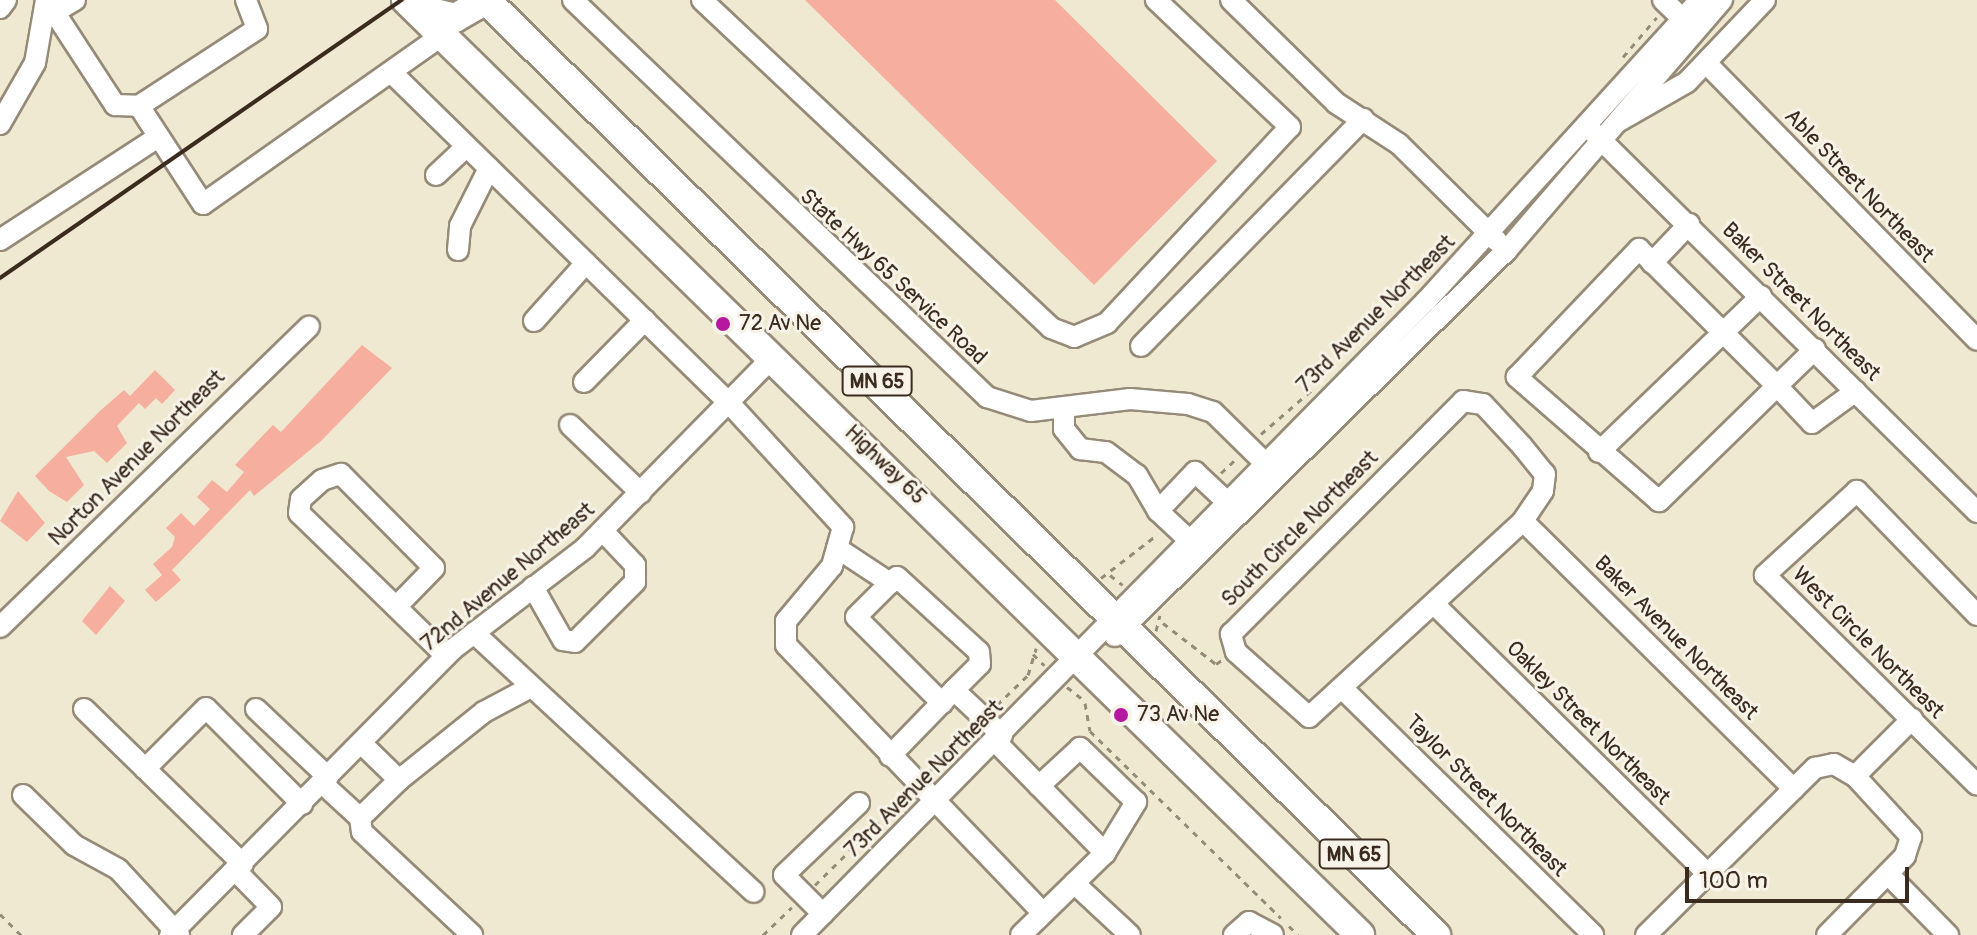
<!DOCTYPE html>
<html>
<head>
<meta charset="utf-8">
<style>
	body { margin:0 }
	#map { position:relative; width:1977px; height:935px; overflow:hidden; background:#f0e9d1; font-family:Pangolin,sans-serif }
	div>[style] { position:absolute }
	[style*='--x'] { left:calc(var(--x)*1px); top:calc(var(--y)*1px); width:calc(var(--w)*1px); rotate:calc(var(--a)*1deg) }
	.building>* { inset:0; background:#f6ae9e }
	.path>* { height:3px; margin-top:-1.5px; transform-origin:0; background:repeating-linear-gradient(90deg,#968a78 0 6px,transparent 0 12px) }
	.roads { filter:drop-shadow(2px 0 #968a78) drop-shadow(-2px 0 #968a78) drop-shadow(0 2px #968a78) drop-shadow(0 -2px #968a78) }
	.minor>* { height:20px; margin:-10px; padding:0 10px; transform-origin:10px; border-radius:10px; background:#fff }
	.highway>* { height:28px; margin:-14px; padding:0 14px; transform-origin:14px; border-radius:14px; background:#fff }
	.rail>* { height:4px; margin:-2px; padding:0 2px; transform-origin:2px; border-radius:2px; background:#3b2a1e }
	.dots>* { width:22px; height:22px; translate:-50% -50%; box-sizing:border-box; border:4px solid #f7f3e8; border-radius:50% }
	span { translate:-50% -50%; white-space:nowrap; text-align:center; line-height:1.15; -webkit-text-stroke:6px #f7f3e8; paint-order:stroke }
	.shield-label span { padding:2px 6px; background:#f7f3e8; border:2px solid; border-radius:6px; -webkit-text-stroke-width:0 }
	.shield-label { font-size:20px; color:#3b2a1e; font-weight:700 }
	.street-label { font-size:22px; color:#3b2a1e }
	.poi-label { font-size:22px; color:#3b2a1e }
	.left { translate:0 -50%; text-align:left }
	.scale { position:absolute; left:1685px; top:867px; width:224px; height:36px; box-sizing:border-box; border:4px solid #3b2a1e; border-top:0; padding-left:10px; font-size:24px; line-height:28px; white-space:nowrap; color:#3b2a1e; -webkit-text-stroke:6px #f7f3e8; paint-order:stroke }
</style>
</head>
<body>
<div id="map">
	<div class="building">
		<i style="clip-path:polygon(805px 0,1055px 0,1217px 161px,1094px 285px)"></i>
		<i style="clip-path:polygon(362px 345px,392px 368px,321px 441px,254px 496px,250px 490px,172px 570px,181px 580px,156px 602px,145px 590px,162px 575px,153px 564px,172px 547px,175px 537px,166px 528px,181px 513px,194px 526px,210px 509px,197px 497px,212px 480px,227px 492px,244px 472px,235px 465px,248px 451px,273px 425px,281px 432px)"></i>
		<i style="clip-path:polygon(155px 370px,175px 390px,162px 404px,156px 398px,145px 409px,139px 403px,117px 426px,127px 443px,107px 463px,94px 451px,66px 457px,84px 485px,67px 502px,49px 491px,35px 476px,101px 410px,124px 390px,130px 396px)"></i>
		<i style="clip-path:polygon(18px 491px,45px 523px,27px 542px,0 521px)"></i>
		<i style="clip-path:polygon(110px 586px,125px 601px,96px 635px,82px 621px)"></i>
	</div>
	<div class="path">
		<i style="--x:1623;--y:57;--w:52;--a:-49.6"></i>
		<i style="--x:1261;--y:434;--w:69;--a:-40.9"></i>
		<i style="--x:1221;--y:473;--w:21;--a:-43"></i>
		<i style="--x:1110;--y:575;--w:16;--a:38"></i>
		<i style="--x:1101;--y:578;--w:72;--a:-37.7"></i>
		<i style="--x:1163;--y:623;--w:67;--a:37.7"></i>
		<i style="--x:1216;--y:664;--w:7;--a:-34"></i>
		<i style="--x:1156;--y:631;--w:16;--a:-76"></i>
		<i style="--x:1033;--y:654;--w:16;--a:45"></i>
		<i style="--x:1067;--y:687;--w:24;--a:38"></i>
		<i style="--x:1085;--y:703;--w:28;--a:80"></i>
		<i style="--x:1090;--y:731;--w:267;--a:44.4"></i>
		<i style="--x:997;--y:705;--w:43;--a:-44.1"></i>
		<i style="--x:1028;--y:675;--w:28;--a:-73"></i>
		<i style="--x:929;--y:772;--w:60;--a:-44.3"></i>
		<i style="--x:815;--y:885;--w:128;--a:-44.7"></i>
		<i style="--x:0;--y:914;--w:30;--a:45"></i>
		<i style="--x:1289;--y:926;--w:13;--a:45"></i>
		<i style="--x:763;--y:935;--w:40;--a:-44"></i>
	</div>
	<div class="roads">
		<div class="minor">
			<i style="--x:246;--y:0;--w:31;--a:69"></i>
			<i style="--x:257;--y:29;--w:141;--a:146.9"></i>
			<i style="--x:139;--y:106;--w:117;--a:56.9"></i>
			<i style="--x:203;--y:204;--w:291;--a:-35.2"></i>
			<i style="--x:573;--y:0;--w:574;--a:43.8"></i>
			<i style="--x:987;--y:397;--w:46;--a:17.7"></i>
			<i style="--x:1031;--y:411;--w:100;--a:-6.9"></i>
			<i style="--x:1130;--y:399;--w:58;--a:4.9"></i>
			<i style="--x:1188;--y:404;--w:26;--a:18"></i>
			<i style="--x:1213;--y:412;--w:83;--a:44.5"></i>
			<i style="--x:702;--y:0;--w:479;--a:43.2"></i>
			<i style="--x:1051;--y:328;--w:25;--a:21"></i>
			<i style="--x:1074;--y:337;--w:36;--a:-23"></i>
			<i style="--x:1107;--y:323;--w:268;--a:-47"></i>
			<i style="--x:1290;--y:127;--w:185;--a:-136.5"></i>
			<i style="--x:1231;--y:0;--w:147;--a:44.4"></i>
			<i style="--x:1336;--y:103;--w:75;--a:33.1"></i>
			<i style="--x:1399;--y:144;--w:138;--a:44.7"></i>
			<i style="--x:1663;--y:0;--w:37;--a:44"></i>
			<i style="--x:0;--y:8;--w:10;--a:-53"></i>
			<i style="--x:55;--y:13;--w:110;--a:56.9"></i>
			<i style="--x:115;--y:105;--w:24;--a:2"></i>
			<i style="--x:45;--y:18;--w:35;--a:-31"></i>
			<i style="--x:1707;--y:64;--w:386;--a:45.6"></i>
			<i style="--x:392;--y:73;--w:474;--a:44.4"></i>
			<i style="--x:731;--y:405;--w:166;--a:47.4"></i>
			<i style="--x:843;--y:527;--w:41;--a:105.8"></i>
			<i style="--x:832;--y:566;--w:72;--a:129.9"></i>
			<i style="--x:786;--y:621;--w:24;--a:90"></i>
			<i style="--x:786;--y:645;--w:371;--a:46.2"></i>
			<i style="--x:1619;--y:121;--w:78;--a:-29.8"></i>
			<i style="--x:1687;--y:82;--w:113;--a:-46.4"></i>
			<i style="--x:0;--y:124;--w:70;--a:-60.2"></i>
			<i style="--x:35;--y:63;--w:64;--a:-80.1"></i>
			<i style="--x:1592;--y:131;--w:542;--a:44.7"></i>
			<i style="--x:436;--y:175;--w:42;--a:-43.1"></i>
			<i style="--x:0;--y:240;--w:189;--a:-33.1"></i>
			<i style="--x:458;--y:250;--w:24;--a:-85"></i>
			<i style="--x:460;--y:226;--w:65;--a:-63.4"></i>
			<i style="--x:1652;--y:263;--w:54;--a:-46.5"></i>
			<i style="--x:534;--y:321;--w:78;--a:-48.1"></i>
			<i style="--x:1141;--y:346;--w:318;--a:-45.6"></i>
			<i style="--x:1815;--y:349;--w:53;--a:135.8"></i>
			<i style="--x:1777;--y:386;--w:165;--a:135.7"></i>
			<i style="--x:1659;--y:501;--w:189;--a:-138.9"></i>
			<i style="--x:1517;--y:377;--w:177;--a:-46.4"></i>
			<i style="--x:1639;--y:249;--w:194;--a:44.8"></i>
			<i style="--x:1777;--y:386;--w:51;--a:46.6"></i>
			<i style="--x:1812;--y:423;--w:54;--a:-36"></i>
			<i style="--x:584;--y:382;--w:87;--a:-45.5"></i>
			<i style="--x:1463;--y:401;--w:20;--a:9"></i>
			<i style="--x:1483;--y:404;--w:57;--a:47.1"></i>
			<i style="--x:1522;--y:446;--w:36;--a:51"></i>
			<i style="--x:1545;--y:474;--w:17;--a:97"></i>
			<i style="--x:1543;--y:491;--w:36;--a:124"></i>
			<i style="--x:1523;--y:521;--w:290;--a:137.5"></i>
			<i style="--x:1309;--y:717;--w:98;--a:-138.3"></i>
			<i style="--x:1236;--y:652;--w:19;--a:-106"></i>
			<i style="--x:1231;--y:634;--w:329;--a:-45.1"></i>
			<i style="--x:1064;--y:409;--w:20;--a:90"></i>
			<i style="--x:1064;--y:429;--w:26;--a:51"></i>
			<i style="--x:1080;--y:449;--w:26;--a:7"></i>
			<i style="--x:1106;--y:452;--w:39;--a:37"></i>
			<i style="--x:1137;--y:475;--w:42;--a:59.7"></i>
			<i style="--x:570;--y:425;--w:98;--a:43.8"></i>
			<i style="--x:1599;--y:452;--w:225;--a:-43.9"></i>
			<i style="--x:1523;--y:521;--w:381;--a:44.7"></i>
			<i style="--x:1188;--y:539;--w:41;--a:-137"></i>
			<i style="--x:1158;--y:511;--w:54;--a:-46.5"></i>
			<i style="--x:1195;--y:472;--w:41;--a:43"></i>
			<i style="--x:837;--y:548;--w:64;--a:33.4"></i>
			<i style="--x:890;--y:583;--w:9;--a:-41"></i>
			<i style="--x:897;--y:577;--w:111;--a:42.4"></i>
			<i style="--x:979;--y:652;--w:12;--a:85"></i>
			<i style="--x:980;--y:664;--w:37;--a:135"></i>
			<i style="--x:890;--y:583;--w:48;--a:135"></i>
			<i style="--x:856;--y:617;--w:122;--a:45"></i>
			<i style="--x:533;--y:587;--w:61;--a:60.5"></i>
			<i style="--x:563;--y:640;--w:12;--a:9"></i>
			<i style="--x:575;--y:642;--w:85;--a:-45"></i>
			<i style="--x:635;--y:582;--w:17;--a:-90"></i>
			<i style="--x:635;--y:565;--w:47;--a:-133.3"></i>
			<i style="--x:1434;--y:604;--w:386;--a:44.6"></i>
			<i style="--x:396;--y:607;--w:135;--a:-135.9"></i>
			<i style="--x:299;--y:513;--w:14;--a:-82"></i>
			<i style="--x:301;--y:499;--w:28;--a:-42"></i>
			<i style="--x:322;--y:480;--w:20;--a:-18"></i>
			<i style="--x:341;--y:474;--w:132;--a:45.3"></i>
			<i style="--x:434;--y:568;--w:54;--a:134.3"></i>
			<i style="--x:396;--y:607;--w:70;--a:44.4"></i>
			<i style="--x:1977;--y:615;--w:173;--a:-134.1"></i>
			<i style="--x:1857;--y:491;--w:125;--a:137.6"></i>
			<i style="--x:1765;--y:575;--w:298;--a:44.7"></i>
			<i style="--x:0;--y:627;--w:431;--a:-44.2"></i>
			<i style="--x:474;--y:633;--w:381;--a:42.8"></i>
			<i style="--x:1115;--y:636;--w:550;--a:-44.56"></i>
			<i style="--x:1507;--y:250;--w:330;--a:-49.3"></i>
			<i style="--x:1345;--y:691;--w:348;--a:44.5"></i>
			<i style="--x:84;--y:709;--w:222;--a:44.3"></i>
			<i style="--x:256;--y:709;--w:99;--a:43.4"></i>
			<i style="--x:996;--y:742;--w:156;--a:45.5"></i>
			<i style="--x:361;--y:743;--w:53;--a:44.2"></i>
			<i style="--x:399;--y:780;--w:109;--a:-38.7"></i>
			<i style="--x:484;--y:712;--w:53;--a:-28"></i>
			<i style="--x:890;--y:756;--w:92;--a:-45.9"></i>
			<i style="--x:954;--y:690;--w:66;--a:43.2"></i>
			<i style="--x:145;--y:769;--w:86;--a:-45"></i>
			<i style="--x:206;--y:708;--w:136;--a:45"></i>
			<i style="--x:1855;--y:776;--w:81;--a:-45"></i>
			<i style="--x:399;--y:780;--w:54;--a:135.7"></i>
			<i style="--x:360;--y:818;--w:14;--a:82"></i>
			<i style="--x:362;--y:832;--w:151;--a:43.1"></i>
			<i style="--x:322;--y:783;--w:52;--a:42.6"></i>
			<i style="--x:23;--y:795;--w:71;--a:44.4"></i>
			<i style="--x:74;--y:845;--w:50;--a:28.6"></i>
			<i style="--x:118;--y:869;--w:90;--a:47.3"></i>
			<i style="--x:236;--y:871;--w:50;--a:45.8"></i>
			<i style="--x:271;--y:907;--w:40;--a:135"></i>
			<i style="--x:1888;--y:874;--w:86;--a:45.5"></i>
			<i style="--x:1074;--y:883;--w:76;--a:42.9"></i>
			<i style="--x:823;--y:914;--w:55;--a:-135"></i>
			<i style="--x:784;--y:875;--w:104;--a:-43.8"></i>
			<i style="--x:170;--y:935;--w:402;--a:-45.3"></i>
			<i style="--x:453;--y:649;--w:166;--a:-37.4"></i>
			<i style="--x:585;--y:548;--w:269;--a:-45.5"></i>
			<i style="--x:802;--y:935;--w:890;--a:-45.46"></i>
			<i style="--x:1426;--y:301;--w:407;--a:-47.7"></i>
			<i style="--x:1021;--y:935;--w:117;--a:-44.3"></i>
			<i style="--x:1105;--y:853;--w:60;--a:-58.7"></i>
			<i style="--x:1136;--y:802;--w:78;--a:-136"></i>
			<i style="--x:1080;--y:748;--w:56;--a:137.2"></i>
			<i style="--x:1234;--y:935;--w:20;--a:-41"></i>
			<i style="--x:1249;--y:922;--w:27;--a:28"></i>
			<i style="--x:1646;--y:935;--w:238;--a:-44.7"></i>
			<i style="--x:1815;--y:768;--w:19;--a:-12"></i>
			<i style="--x:1834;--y:764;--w:24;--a:30"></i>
			<i style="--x:1855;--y:776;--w:83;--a:47.4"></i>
			<i style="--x:1911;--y:837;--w:20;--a:108"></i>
			<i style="--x:1905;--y:856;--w:111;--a:134.6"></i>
		</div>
		<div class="highway">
			<i style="--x:406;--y:0;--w:1336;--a:44.42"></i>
			<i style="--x:486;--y:0;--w:1333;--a:44.54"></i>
			<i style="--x:415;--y:8;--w:41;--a:14"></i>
			<i style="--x:455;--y:18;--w:36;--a:-30"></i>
		</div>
	</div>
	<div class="rail">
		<i style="--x:0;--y:278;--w:489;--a:-34.7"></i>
	</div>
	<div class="dots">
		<i style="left:723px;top:324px;background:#b5179e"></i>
		<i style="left:1121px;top:715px;background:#b5179e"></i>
	</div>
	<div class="shield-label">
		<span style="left:877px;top:381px">MN 65</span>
		<span style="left:1354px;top:854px">MN 65</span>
	</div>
	<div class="street-label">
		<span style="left:1859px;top:186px;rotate:46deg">Able Street Northeast</span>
		<span style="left:893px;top:277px;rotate:43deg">State Hwy 65 Service Road</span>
		<span style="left:1801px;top:302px;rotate:45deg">Baker Street Northeast</span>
		<span style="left:1376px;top:314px;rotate:-45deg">73rd Avenue Northeast</span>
		<span style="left:137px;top:458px;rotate:-45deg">Norton Avenue Northeast</span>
		<span style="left:885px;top:465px;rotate:44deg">Highway 65</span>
		<span style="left:1300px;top:529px;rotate:-45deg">South Circle Northeast</span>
		<span style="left:508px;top:577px;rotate:-40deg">72nd Avenue Northeast</span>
		<span style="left:1676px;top:638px;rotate:45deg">Baker Avenue Northeast</span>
		<span style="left:1868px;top:643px;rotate:45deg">West Circle Northeast</span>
		<span style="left:1588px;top:723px;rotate:45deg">Oakley Street Northeast</span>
		<span style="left:924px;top:779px;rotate:-45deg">73rd Avenue Northeast</span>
		<span style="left:1486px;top:796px;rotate:45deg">Taylor Street Northeast</span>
	</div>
	<div class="poi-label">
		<span class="left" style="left:739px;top:324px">72 Av Ne</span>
		<span class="left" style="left:1137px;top:715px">73 Av Ne</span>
	</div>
	<div class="scale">100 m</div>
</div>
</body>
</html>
